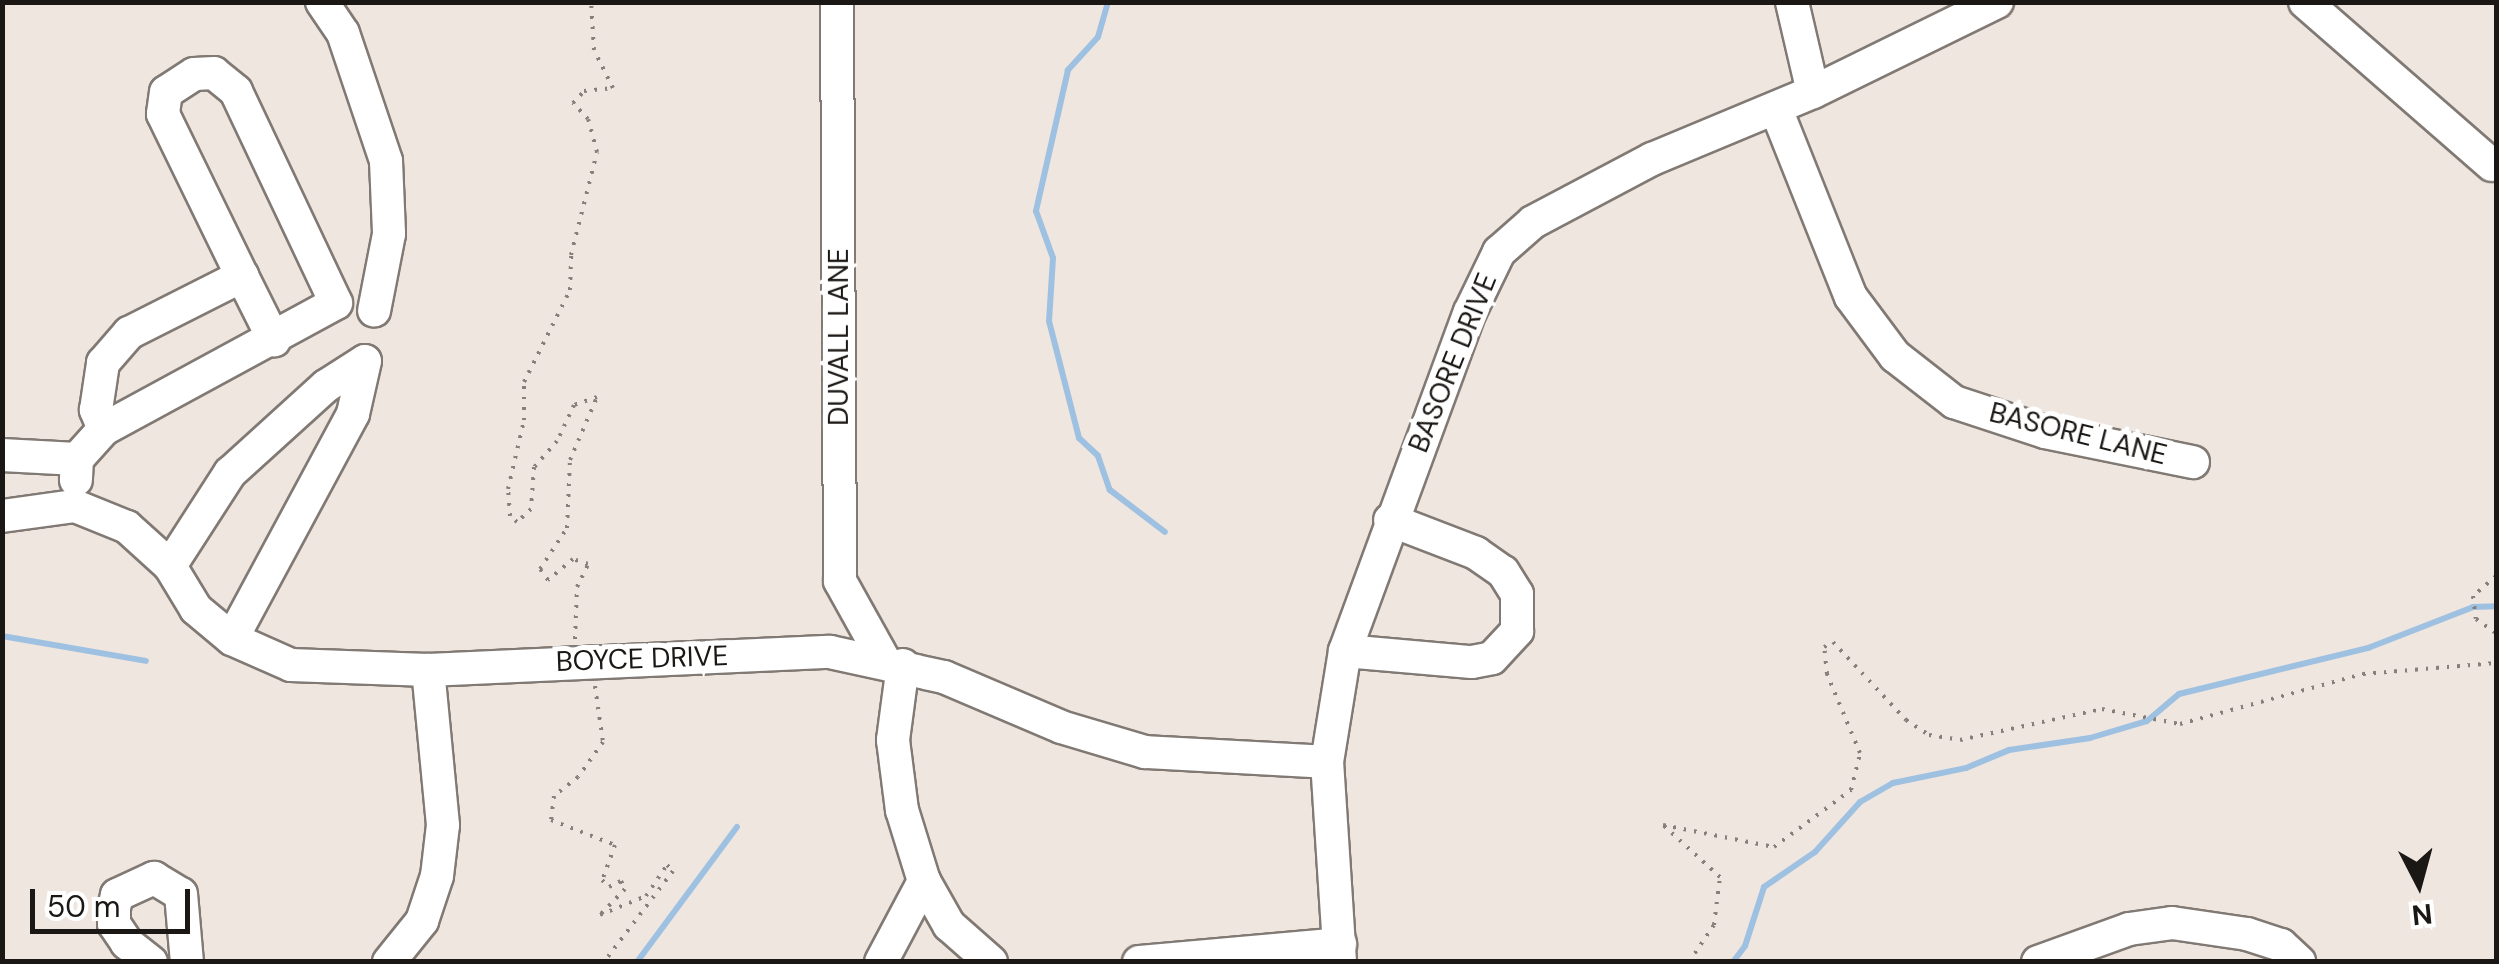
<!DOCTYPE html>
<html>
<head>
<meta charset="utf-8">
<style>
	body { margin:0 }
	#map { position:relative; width:2499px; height:964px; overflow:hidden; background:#efe6e0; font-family:"DM Sans",sans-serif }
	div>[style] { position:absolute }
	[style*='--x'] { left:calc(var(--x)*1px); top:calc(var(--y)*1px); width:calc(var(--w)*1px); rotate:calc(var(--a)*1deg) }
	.stream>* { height:6px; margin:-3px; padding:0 3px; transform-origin:3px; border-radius:3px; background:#9fc1e1 }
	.path>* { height:4px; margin-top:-2px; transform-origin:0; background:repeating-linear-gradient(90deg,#86807c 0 2.5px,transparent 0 10.5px) }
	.roads { filter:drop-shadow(2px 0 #817973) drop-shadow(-2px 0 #817973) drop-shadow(0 2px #817973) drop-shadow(0 -2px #817973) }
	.minor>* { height:32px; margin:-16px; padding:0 16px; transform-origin:16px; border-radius:16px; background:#fff }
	span { translate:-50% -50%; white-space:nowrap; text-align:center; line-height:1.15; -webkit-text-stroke:10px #fff; paint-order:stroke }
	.street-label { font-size:28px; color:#1a1715 }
	.frame { position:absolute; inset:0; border:5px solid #1a1715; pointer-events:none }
	.north { position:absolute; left:2369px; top:834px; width:100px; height:100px; -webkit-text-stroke:8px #fff; paint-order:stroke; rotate:174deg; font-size:28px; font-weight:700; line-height:40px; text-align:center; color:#1a1715 }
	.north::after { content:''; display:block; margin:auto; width:35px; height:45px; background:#1a1715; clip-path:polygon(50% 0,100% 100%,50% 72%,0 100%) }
	.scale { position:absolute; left:30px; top:889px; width:160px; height:45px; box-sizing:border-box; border:5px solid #1a1715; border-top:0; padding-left:12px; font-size:30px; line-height:35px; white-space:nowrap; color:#1a1715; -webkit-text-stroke:8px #fff; paint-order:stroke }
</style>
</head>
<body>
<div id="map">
	<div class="stream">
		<i style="--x:1108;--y:2;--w:36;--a:106"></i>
		<i style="--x:1098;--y:37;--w:45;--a:132.3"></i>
		<i style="--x:1068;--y:70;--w:145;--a:102.8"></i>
		<i style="--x:1036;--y:211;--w:50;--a:70.1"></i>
		<i style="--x:1053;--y:258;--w:63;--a:93.6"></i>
		<i style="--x:1049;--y:321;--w:121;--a:75.6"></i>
		<i style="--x:1079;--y:438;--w:26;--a:43"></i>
		<i style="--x:1098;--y:456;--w:36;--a:71"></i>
		<i style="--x:1110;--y:490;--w:69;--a:37.4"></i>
		<i style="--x:2;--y:636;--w:146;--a:9.8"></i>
		<i style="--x:637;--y:962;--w:168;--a:-53.5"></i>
		<i style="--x:1733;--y:962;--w:20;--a:-53"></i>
		<i style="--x:1745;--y:946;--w:62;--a:-72.1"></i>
		<i style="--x:1764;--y:887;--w:62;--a:-34.5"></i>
		<i style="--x:1815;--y:852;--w:67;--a:-48"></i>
		<i style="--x:1860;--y:802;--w:38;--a:-30"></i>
		<i style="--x:1893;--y:783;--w:75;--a:-11.6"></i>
		<i style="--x:1966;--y:768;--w:47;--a:-22.7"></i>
		<i style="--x:2009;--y:750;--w:82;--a:-8.4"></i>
		<i style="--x:2090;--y:738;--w:59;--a:-16.6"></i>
		<i style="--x:2147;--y:721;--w:42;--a:-40.2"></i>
		<i style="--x:2179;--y:694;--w:195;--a:-13.7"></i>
		<i style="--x:2368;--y:648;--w:113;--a:-21.3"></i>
		<i style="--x:2473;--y:607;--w:23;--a:-2"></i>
	</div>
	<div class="path">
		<i style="--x:2496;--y:576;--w:30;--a:139"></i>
		<i style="--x:2473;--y:596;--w:23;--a:83"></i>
		<i style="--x:2476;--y:619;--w:24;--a:35"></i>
		<i style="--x:575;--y:639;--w:52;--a:-87.8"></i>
		<i style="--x:577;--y:587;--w:25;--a:-64"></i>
		<i style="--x:588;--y:564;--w:16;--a:-162"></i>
		<i style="--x:573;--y:559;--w:33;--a:140"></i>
		<i style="--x:548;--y:580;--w:14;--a:-126"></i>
		<i style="--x:540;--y:569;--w:49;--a:-56.6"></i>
		<i style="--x:567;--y:528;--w:68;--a:-87.5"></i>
		<i style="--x:570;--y:460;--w:69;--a:-66.8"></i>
		<i style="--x:597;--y:397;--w:24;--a:161"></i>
		<i style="--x:574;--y:405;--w:40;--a:115"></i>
		<i style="--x:557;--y:441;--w:35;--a:131"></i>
		<i style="--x:534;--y:467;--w:42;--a:94.1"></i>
		<i style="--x:531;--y:509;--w:19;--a:137"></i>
		<i style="--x:517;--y:522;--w:9;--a:-139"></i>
		<i style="--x:510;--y:516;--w:27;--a:-94"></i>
		<i style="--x:508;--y:489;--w:71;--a:-76.9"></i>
		<i style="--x:524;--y:420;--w:38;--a:-90"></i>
		<i style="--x:524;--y:382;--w:103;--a:-63.4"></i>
		<i style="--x:570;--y:290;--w:35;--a:-88"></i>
		<i style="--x:571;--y:255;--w:106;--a:-75.8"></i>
		<i style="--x:597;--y:152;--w:34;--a:-105"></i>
		<i style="--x:588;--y:119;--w:22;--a:-133"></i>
		<i style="--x:573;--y:103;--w:16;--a:-47"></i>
		<i style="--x:584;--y:91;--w:29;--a:-6"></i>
		<i style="--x:613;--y:88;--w:42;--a:-116.6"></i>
		<i style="--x:594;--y:50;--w:48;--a:-93.6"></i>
		<i style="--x:595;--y:686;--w:57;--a:81.9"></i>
		<i style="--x:603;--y:742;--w:43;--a:125.5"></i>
		<i style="--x:578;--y:777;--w:31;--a:142"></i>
		<i style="--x:554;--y:796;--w:24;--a:97"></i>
		<i style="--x:551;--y:820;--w:69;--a:21.3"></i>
		<i style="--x:615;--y:845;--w:37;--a:110"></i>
		<i style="--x:602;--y:880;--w:10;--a:45"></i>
		<i style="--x:609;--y:887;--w:13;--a:-27"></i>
		<i style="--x:621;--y:881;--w:9;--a:63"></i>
		<i style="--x:625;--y:889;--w:36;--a:134"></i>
		<i style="--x:600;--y:915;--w:50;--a:-22.4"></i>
		<i style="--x:646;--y:896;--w:37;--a:-56"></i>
		<i style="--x:667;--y:865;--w:8;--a:45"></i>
		<i style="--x:673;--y:871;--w:114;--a:127.2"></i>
		<i style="--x:1689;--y:962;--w:45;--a:-56"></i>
		<i style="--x:1714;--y:925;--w:48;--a:-82.9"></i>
		<i style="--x:1720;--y:877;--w:77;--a:-137.6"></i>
		<i style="--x:1663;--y:825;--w:113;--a:11.2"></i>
		<i style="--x:1774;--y:847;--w:96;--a:-36.5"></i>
		<i style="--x:1851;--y:790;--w:38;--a:-76"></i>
		<i style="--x:1860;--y:753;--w:86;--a:-112.7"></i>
		<i style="--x:1827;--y:674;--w:27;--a:-96"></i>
		<i style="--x:1824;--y:647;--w:10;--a:-29"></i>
		<i style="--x:1833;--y:642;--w:107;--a:46.9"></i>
		<i style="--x:1906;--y:720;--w:27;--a:33"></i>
		<i style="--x:1929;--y:735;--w:31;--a:9"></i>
		<i style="--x:1960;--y:740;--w:145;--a:-12.3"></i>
		<i style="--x:2102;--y:709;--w:79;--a:10.9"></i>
		<i style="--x:2180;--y:724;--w:190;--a:-15.3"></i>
		<i style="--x:2363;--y:674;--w:133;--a:-4.7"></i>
	</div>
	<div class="roads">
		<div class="minor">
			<i style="--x:322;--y:2;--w:37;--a:56"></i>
			<i style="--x:343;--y:33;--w:135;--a:71.4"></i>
			<i style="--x:386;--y:161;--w:73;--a:87.6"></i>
			<i style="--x:389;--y:234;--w:78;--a:101"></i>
			<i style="--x:837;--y:2;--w:579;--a:89.7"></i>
			<i style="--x:840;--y:581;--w:90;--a:60.9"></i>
			<i style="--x:1792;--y:2;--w:92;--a:76.9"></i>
			<i style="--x:2305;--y:2;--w:248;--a:41.1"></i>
			<i style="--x:1776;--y:109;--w:202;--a:68.3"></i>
			<i style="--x:1851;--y:297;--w:74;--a:53.3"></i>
			<i style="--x:1895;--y:356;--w:75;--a:37.9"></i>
			<i style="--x:1954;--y:402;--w:96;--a:18.2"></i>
			<i style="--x:2045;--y:432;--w:151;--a:11.5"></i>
			<i style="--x:104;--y:429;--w:21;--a:-113"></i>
			<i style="--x:96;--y:410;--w:48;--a:-81.5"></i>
			<i style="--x:103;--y:363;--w:40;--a:-49"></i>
			<i style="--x:129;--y:333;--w:127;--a:-26.8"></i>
			<i style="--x:242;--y:276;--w:72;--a:63.4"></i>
			<i style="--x:2;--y:455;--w:75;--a:3.1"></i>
			<i style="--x:77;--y:459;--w:21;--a:93"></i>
			<i style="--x:77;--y:459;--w:40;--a:-48"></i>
			<i style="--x:104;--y:429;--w:264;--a:-28.5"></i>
			<i style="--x:336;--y:303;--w:234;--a:-115.3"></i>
			<i style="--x:236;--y:91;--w:28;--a:-141"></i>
			<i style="--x:214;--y:73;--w:20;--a:177"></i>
			<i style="--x:194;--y:74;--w:33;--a:147"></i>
			<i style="--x:166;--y:92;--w:22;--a:98"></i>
			<i style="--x:163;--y:114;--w:180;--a:64"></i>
			<i style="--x:2;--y:516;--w:74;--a:-7.8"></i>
			<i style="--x:75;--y:506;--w:56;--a:22"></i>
			<i style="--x:127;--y:527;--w:58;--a:42.2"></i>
			<i style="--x:170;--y:566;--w:50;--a:58.8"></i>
			<i style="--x:196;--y:609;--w:47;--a:39.8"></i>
			<i style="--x:232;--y:639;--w:64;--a:23.8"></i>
			<i style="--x:291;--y:665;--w:137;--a:2.1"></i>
			<i style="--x:428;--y:670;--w:402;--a:-2.6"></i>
			<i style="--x:830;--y:652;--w:117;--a:12.4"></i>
			<i style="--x:944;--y:677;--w:127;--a:23.1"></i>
			<i style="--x:1061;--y:727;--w:88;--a:16.6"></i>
			<i style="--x:1145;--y:752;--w:182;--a:3.1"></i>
			<i style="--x:170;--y:566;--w:111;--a:-57.2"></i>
			<i style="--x:230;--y:473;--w:130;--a:-42.2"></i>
			<i style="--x:326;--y:386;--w:46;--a:-32.7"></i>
			<i style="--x:365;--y:361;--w:54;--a:102.8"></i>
			<i style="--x:353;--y:414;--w:255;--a:118.3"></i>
			<i style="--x:1345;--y:651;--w:127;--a:5"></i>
			<i style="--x:1472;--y:662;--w:20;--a:-11"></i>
			<i style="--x:1492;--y:658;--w:37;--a:-47"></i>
			<i style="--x:1517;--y:631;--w:37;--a:-90"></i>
			<i style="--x:1517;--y:594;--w:26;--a:-122"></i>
			<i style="--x:1503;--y:572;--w:33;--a:-145"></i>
			<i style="--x:1476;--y:553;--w:92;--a:-159"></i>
			<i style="--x:903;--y:665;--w:76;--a:97.6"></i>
			<i style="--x:893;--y:740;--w:71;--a:82.7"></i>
			<i style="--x:902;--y:810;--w:74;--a:72.8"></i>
			<i style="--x:924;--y:881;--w:51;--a:60.4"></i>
			<i style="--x:949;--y:925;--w:56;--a:41.4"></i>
			<i style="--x:151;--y:962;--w:31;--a:-142"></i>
			<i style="--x:127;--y:943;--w:23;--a:-124"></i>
			<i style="--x:114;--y:924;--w:16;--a:-90"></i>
			<i style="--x:114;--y:908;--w:13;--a:-77"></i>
			<i style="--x:117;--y:895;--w:41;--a:-24.7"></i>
			<i style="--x:154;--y:878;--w:31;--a:31"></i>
			<i style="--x:181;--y:894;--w:68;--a:85"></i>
			<i style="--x:389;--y:962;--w:53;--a:-51.2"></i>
			<i style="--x:422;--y:921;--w:47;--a:-71.6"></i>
			<i style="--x:437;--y:876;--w:51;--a:-83.3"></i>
			<i style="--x:443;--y:825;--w:156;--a:-95.5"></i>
			<i style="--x:881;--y:962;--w:92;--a:-62"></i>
			<i style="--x:1139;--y:962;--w:202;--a:-5.1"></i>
			<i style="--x:1340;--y:962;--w:200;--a:-93.7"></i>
			<i style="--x:1327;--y:762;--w:112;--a:-80.8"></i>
			<i style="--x:1345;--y:651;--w:361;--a:-69.8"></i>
			<i style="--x:1470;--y:312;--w:67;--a:-64.2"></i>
			<i style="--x:1499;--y:252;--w:45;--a:-41.4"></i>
			<i style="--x:1533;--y:222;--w:135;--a:-27.9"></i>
			<i style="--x:1652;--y:159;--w:174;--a:-22.6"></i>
			<i style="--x:1813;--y:92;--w:205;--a:-26.1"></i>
			<i style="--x:2038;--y:962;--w:97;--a:-19.9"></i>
			<i style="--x:2129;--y:929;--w:43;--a:-7.9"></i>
			<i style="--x:2172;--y:923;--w:76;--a:8.3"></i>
			<i style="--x:2247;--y:934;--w:36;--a:18"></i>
			<i style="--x:2281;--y:945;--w:25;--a:43"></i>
		</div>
	</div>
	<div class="street-label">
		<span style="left:839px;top:337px;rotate:-90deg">DUVALL LANE</span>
		<span style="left:1453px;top:363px;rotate:-68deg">BASORE DRIVE</span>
		<span style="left:2078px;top:434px;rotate:14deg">BASORE LANE</span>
		<span style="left:642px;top:659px;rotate:-2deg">BOYCE DRIVE</span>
	</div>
	<div class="frame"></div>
	<div class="north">N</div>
	<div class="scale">50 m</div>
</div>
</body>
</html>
